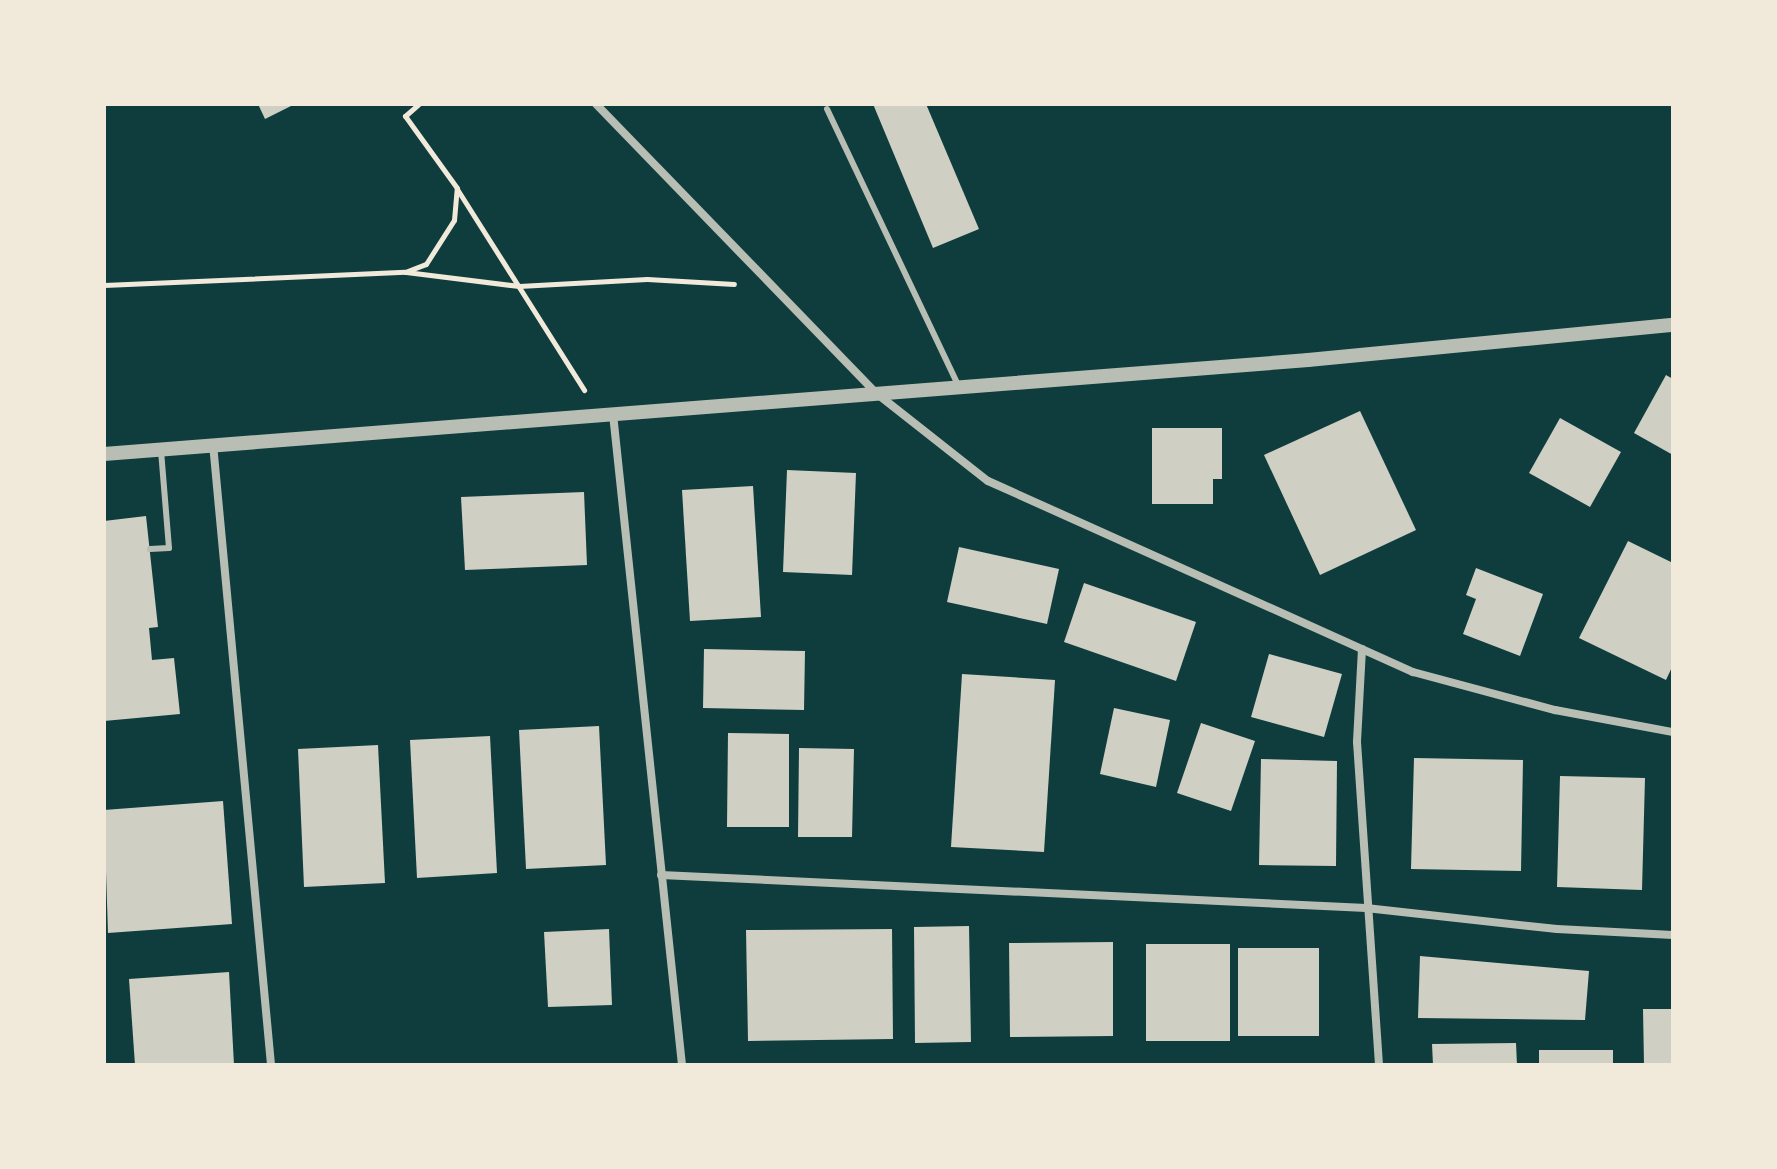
<!DOCTYPE html>
<html>
<head>
<meta charset="utf-8">
<style>
	body { margin:0 }
	#map { position:relative; width:1777px; height:1169px; overflow:hidden; background:#0f3d3e; font-family:Cabin,sans-serif }
	div>[style] { position:absolute }
	[style*='--x'] { left:calc(var(--x)*1px); top:calc(var(--y)*1px); width:calc(var(--w)*1px); rotate:calc(var(--a)*1deg) }
	.building>* { inset:0; background:#cfcfc3 }
	.path>* { height:5px; margin:-2.5px; padding:0 2.5px; transform-origin:2.5px; border-radius:2.5px; background:#f1e9da }
	.service>* { height:6px; margin:-3px; padding:0 3px; transform-origin:3px; border-radius:3px; background:#b8beb3 }
	.minor>* { height:8px; margin:-4px; padding:0 4px; transform-origin:4px; border-radius:4px; background:#b8beb3 }
	.tertiary>* { height:14px; margin:-7px; padding:0 7px; transform-origin:7px; border-radius:7px; background:#b8beb3 }
	span { translate:-50% -50%; white-space:nowrap; text-align:center; line-height:1.15; -webkit-text-stroke:6px #f1e9da; paint-order:stroke }
	.frame { position:absolute; inset:0; border:106px solid #f1e9da; pointer-events:none }
</style>
</head>
<body>
<div id="map">
	<div class="building">
		<i style="clip-path:polygon(258px 104px,295px 104px,265px 119px)"></i>
		<i style="clip-path:polygon(873px 104px,926px 104px,979px 229px,933px 248px)"></i>
		<i style="clip-path:polygon(1666px 375px,1673px 379px,1673px 455px,1634px 433px)"></i>
		<i style="clip-path:polygon(1360px 411px,1416px 530px,1320px 575px,1264px 455px)"></i>
		<i style="clip-path:polygon(1560px 418px,1621px 452px,1590px 507px,1529px 473px)"></i>
		<i style="clip-path:polygon(1152px 428px,1222px 428px,1222px 479px,1213px 479px,1213px 504px,1152px 504px)"></i>
		<i style="clip-path:polygon(787px 470px,856px 473px,852px 575px,783px 572px)"></i>
		<i style="clip-path:polygon(753px 486px,761px 617px,690px 621px,682px 490px)"></i>
		<i style="clip-path:polygon(584px 492px,587px 565px,465px 570px,461px 497px)"></i>
		<i style="clip-path:polygon(146px 516px,158px 627px,149px 628px,152px 660px,174px 658px,180px 714px,104px 721px,104px 521px)"></i>
		<i style="clip-path:polygon(1628px 541px,1673px 563px,1673px 665px,1666px 680px,1579px 638px)"></i>
		<i style="clip-path:polygon(959px 547px,1059px 569px,1047px 624px,947px 602px)"></i>
		<i style="clip-path:polygon(1476px 568px,1543px 594px,1520px 656px,1463px 634px,1476px 599px,1466px 595px)"></i>
		<i style="clip-path:polygon(1084px 583px,1196px 622px,1176px 681px,1064px 642px)"></i>
		<i style="clip-path:polygon(704px 649px,805px 651px,804px 710px,703px 708px)"></i>
		<i style="clip-path:polygon(1269px 654px,1342px 674px,1324px 737px,1251px 717px)"></i>
		<i style="clip-path:polygon(962px 674px,1055px 680px,1044px 852px,951px 847px)"></i>
		<i style="clip-path:polygon(1114px 708px,1170px 720px,1156px 787px,1100px 774px)"></i>
		<i style="clip-path:polygon(1201px 723px,1255px 741px,1231px 811px,1177px 793px)"></i>
		<i style="clip-path:polygon(599px 726px,606px 865px,526px 869px,519px 730px)"></i>
		<i style="clip-path:polygon(728px 733px,789px 734px,789px 827px,727px 827px)"></i>
		<i style="clip-path:polygon(490px 736px,497px 873px,417px 878px,410px 740px)"></i>
		<i style="clip-path:polygon(378px 745px,385px 883px,304px 887px,298px 749px)"></i>
		<i style="clip-path:polygon(799px 748px,854px 749px,852px 837px,798px 837px)"></i>
		<i style="clip-path:polygon(1414px 758px,1523px 760px,1521px 871px,1411px 869px)"></i>
		<i style="clip-path:polygon(1261px 759px,1337px 761px,1336px 866px,1259px 865px)"></i>
		<i style="clip-path:polygon(1560px 776px,1645px 778px,1642px 890px,1557px 887px)"></i>
		<i style="clip-path:polygon(223px 801px,232px 924px,108px 933px,104px 810px)"></i>
		<i style="clip-path:polygon(969px 926px,971px 1042px,915px 1043px,914px 927px)"></i>
		<i style="clip-path:polygon(609px 929px,612px 1005px,548px 1007px,544px 932px)"></i>
		<i style="clip-path:polygon(892px 929px,893px 1039px,748px 1041px,746px 930px)"></i>
		<i style="clip-path:polygon(1113px 942px,1113px 1036px,1010px 1037px,1009px 943px)"></i>
		<i style="clip-path:polygon(1146px 944px,1230px 944px,1230px 1041px,1146px 1041px)"></i>
		<i style="clip-path:polygon(1238px 948px,1319px 948px,1319px 1036px,1238px 1036px)"></i>
		<i style="clip-path:polygon(1420px 956px,1589px 971px,1585px 1020px,1418px 1018px)"></i>
		<i style="clip-path:polygon(229px 972px,234px 1065px,135px 1065px,129px 979px)"></i>
		<i style="clip-path:polygon(1643px 1009px,1673px 1009px,1673px 1065px,1644px 1065px)"></i>
		<i style="clip-path:polygon(1516px 1043px,1517px 1065px,1433px 1065px,1432px 1044px)"></i>
		<i style="clip-path:polygon(1539px 1050px,1613px 1050px,1613px 1065px,1539px 1065px)"></i>
	</div>
	<div class="path">
		<i style="--x:457;--y:189;--w:238;--a:57.7"></i>
		<i style="--x:406;--y:272;--w:114;--a:7.1"></i>
		<i style="--x:519;--y:286;--w:128;--a:-3.1"></i>
		<i style="--x:647;--y:279;--w:87;--a:3.3"></i>
		<i style="--x:104;--y:285;--w:301;--a:-2.5"></i>
		<i style="--x:405;--y:272;--w:22;--a:-21"></i>
		<i style="--x:426;--y:264;--w:52;--a:-57.5"></i>
		<i style="--x:454;--y:220;--w:32;--a:-85"></i>
		<i style="--x:457;--y:188;--w:89;--a:-125.8"></i>
		<i style="--x:405;--y:116;--w:18;--a:-41"></i>
	</div>
	<div class="service">
		<i style="--x:827;--y:109;--w:308;--a:64.6"></i>
		<i style="--x:150;--y:549;--w:19;--a:-3"></i>
		<i style="--x:169;--y:548;--w:97;--a:-94.7"></i>
	</div>
	<div class="minor">
		<i style="--x:596;--y:104;--w:402;--a:45.9"></i>
		<i style="--x:876;--y:393;--w:142;--a:38.2"></i>
		<i style="--x:988;--y:481;--w:466;--a:24.2"></i>
		<i style="--x:1413;--y:672;--w:147;--a:15"></i>
		<i style="--x:1555;--y:710;--w:120;--a:10.6"></i>
		<i style="--x:613;--y:414;--w:655;--a:83.95"></i>
		<i style="--x:213;--y:444;--w:624;--a:84.66"></i>
		<i style="--x:1362;--y:649;--w:93;--a:93.1"></i>
		<i style="--x:1357;--y:742;--w:324;--a:86.1"></i>
		<i style="--x:661;--y:875;--w:706;--a:2.68"></i>
		<i style="--x:1366;--y:908;--w:192;--a:6.3"></i>
		<i style="--x:1557;--y:929;--w:116;--a:3"></i>
	</div>
	<div class="tertiary">
		<i style="--x:104;--y:454;--w:1208;--a:-4.46"></i>
		<i style="--x:1308;--y:360;--w:367;--a:-5.5"></i>
	</div>
	<div class="frame"></div>
</div>
</body>
</html>
